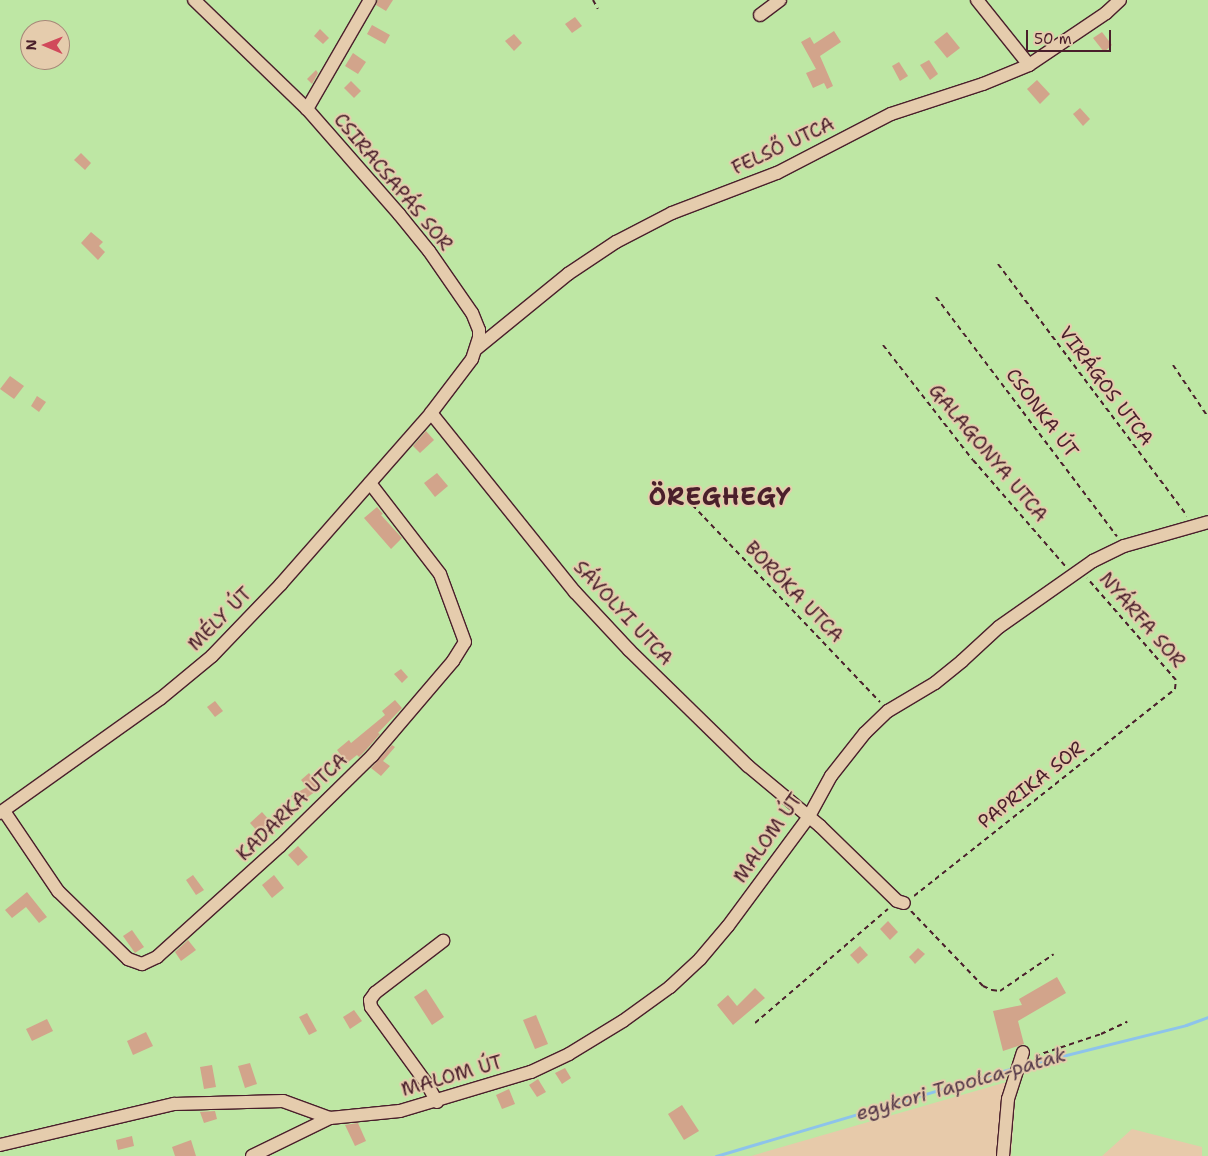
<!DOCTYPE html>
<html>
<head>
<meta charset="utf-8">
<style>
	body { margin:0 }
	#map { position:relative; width:1208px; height:1156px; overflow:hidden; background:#e7caaa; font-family:"Shantell Sans",sans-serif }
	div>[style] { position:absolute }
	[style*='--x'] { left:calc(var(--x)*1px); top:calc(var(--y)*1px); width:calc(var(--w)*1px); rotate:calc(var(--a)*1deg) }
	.green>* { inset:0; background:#bee7a4 }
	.stream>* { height:3px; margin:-1.5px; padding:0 1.5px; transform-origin:1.5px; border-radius:1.5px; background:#8dc3eb }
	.building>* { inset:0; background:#d2a48b }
	.path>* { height:2px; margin-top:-1px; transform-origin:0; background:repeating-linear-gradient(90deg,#4a1f2b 0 5px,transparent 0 9px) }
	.roads { filter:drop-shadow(1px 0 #4a1f2b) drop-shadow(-1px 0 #4a1f2b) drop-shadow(0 1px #4a1f2b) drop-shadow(0 -1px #4a1f2b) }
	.street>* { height:12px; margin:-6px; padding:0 6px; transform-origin:6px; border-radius:6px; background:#e5ccad }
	span { translate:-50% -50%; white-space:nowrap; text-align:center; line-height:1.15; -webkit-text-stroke:4px #e5ccad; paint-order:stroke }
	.street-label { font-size:19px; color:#4a1f2b }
	.water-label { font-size:20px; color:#543848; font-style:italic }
	.district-label { font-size:24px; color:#4a1f2b; font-weight:700; letter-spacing:1px }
	.north { position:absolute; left:20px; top:20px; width:50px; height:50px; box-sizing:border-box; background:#e5ccad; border:1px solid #a78779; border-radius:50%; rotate:271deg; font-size:14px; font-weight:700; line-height:20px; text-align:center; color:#4a1f2b }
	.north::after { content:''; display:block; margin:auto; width:18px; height:22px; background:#d1495b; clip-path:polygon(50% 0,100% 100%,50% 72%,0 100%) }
	.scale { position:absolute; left:1026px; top:30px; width:85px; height:22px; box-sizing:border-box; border:2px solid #4a1f2b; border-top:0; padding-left:6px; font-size:15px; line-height:18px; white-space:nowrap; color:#4a1f2b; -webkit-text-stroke:4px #e5ccad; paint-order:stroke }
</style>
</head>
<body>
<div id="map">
	<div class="green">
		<i style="clip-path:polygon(evenodd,0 0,1208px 0,1208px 1156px,1202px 1156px,1202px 1147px,1132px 1129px,1102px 1156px,1011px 1156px,1017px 1079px,751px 1156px,0 1156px,0 0,30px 30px,60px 30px,60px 60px,30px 60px,30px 30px)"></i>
	</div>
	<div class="stream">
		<i style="--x:1022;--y:1066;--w:169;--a:-14"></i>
		<i style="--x:1186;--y:1025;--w:23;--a:-20"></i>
		<i style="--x:716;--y:1156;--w:311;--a:-16.5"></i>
	</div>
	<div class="building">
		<i style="clip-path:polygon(378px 0,393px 0,386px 11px,376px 5px)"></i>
		<i style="clip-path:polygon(575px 17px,582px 26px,572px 33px,565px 24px)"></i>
		<i style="clip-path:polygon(372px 25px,390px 35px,385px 44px,367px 34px)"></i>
		<i style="clip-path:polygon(320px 29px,329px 38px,323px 44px,314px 36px)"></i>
		<i style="clip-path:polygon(834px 31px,841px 42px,820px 56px,833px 86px,827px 89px,824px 83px,813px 88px,806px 73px,816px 69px,801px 42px,810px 37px,814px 44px)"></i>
		<i style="clip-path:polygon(947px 32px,960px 48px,947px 58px,934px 42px)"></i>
		<i style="clip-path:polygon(1102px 32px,1112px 45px,1104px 52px,1093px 38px)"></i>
		<i style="clip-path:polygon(514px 34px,522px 43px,514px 51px,505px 41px)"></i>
		<i style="clip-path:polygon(353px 53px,366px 62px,358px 74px,345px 66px)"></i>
		<i style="clip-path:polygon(929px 60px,938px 74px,930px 80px,920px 65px)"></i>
		<i style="clip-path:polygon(899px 62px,908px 76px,900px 81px,892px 66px)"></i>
		<i style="clip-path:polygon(316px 70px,318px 73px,312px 84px,307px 79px)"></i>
		<i style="clip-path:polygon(1037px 80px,1050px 94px,1040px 104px,1027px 89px)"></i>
		<i style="clip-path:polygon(351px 81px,361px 91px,354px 98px,344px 88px)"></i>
		<i style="clip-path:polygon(1080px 108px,1090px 119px,1083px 126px,1073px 114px)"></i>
		<i style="clip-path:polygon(81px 153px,91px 163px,85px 170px,74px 160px)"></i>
		<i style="clip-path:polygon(91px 232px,103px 242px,99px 246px,105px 252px,98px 260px,81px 243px)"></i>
		<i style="clip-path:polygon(10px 376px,24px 386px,14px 399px,0 389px)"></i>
		<i style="clip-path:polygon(37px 396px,46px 402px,39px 412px,31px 406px)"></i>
		<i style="clip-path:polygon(426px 431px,434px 440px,420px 453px,413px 446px)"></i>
		<i style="clip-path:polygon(437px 473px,448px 486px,435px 497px,424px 483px)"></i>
		<i style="clip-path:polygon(377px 507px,383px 514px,381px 515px,402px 538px,391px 549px,364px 518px)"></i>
		<i style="clip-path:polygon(401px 669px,408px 677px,402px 683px,394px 674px)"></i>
		<i style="clip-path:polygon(395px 700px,402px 708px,378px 733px,380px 734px,366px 750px,359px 757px,357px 755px,347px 763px,337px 750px,349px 740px,351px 743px,385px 715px,382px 711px)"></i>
		<i style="clip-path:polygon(215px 701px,223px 711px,215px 717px,207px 707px)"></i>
		<i style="clip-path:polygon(392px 745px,395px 747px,383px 761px,390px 766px,381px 776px,371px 768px)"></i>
		<i style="clip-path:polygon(309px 773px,320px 788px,297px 805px,291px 796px,307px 787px,301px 780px)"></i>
		<i style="clip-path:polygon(262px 812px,271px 822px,259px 833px,250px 823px)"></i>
		<i style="clip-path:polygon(298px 846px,308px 857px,298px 866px,288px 855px)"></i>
		<i style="clip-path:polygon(193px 875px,204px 890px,196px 895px,186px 880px)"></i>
		<i style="clip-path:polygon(274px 875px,284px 888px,272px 898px,262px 885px)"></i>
		<i style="clip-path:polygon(27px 892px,47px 917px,39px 923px,26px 907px,12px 918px,5px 910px)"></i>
		<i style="clip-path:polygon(888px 921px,898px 932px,890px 940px,880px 929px)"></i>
		<i style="clip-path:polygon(132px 930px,144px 947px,135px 953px,123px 936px)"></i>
		<i style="clip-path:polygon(188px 940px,196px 950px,181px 961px,175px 952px)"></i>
		<i style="clip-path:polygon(860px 946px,868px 955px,858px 964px,850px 955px)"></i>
		<i style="clip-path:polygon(918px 948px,925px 954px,915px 964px,909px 957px)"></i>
		<i style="clip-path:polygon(1057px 977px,1066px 993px,1018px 1021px,1024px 1044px,1003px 1051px,993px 1011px,1022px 1005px,1019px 999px)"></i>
		<i style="clip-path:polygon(755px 988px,765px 998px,733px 1025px,717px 1005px,728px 995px,737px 1006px)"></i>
		<i style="clip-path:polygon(426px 989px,444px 1017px,432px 1025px,414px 997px)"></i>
		<i style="clip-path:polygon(354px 1010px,362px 1021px,350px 1029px,343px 1017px)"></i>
		<i style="clip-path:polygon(307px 1013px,317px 1031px,309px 1035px,299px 1017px)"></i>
		<i style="clip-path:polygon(536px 1015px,548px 1044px,535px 1049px,523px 1020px)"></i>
		<i style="clip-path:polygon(47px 1019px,53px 1031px,32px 1041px,26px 1029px)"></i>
		<i style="clip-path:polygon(146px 1032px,153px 1046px,133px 1055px,127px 1041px)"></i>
		<i style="clip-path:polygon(250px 1063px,257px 1084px,245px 1088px,238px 1066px)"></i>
		<i style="clip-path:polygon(212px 1065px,216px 1087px,204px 1089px,200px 1067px)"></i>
		<i style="clip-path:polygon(565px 1068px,571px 1078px,562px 1084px,555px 1073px)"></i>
		<i style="clip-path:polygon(538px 1079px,546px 1092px,537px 1097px,529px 1085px)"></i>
		<i style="clip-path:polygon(509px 1089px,515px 1104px,502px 1109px,496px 1095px)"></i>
		<i style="clip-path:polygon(682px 1105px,699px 1131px,684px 1140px,668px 1114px)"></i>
		<i style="clip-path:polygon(215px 1111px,217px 1119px,204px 1123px,200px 1112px)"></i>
		<i style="clip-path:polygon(358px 1123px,366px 1141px,355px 1146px,345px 1125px)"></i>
		<i style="clip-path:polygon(132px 1136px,134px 1146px,118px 1150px,116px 1140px)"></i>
		<i style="clip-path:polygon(191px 1140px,196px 1156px,175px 1156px,172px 1147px)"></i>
	</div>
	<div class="path">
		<i style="--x:593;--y:0;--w:10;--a:61"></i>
		<i style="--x:998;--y:264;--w:315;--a:53.1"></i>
		<i style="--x:936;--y:297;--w:300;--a:52.9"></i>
		<i style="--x:883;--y:345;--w:146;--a:52"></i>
		<i style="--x:973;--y:460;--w:142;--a:49"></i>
		<i style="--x:1173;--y:365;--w:63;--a:56.1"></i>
		<i style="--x:680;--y:492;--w:290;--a:46.4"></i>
		<i style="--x:914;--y:896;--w:333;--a:-38.4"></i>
		<i style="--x:1175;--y:689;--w:9;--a:-84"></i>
		<i style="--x:1176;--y:680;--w:135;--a:-131.1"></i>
		<i style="--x:911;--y:911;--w:104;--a:46.2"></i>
		<i style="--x:983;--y:986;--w:10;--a:24"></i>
		<i style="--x:992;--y:990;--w:8;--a:7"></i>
		<i style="--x:1000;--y:991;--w:65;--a:-34.4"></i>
		<i style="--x:755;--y:1023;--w:175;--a:-40.6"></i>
		<i style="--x:1035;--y:1056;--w:70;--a:-18.4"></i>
		<i style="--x:1101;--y:1034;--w:29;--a:-25"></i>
	</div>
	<div class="roads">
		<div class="street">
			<i style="--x:977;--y:0;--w:83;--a:51.3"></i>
			<i style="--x:760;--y:15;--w:25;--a:-37"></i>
			<i style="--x:307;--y:109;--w:126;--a:-60"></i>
			<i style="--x:476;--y:349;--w:119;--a:-39.2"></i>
			<i style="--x:568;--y:274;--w:58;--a:-33.7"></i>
			<i style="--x:616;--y:242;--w:63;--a:-27.4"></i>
			<i style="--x:672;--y:213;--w:112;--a:-20.9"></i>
			<i style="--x:777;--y:173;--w:128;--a:-27.4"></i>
			<i style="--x:891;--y:114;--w:97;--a:-18.1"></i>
			<i style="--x:983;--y:84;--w:50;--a:-22.4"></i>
			<i style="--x:1029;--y:65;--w:93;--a:-34"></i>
			<i style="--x:1106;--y:13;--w:19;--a:-43"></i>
			<i style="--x:431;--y:413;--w:230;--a:51.2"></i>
			<i style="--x:575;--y:592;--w:79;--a:47"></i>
			<i style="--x:629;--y:650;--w:166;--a:44.3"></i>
			<i style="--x:748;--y:766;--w:94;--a:39.8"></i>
			<i style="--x:820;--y:826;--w:107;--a:44.2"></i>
			<i style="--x:897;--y:901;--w:7;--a:16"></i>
			<i style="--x:4;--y:811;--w:97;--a:56"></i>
			<i style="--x:58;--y:891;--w:98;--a:44.2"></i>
			<i style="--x:128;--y:959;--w:15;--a:20"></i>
			<i style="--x:142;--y:964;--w:17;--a:-25"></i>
			<i style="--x:157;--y:957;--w:166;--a:-42.1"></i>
			<i style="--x:280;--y:846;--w:129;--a:-44.4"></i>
			<i style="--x:372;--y:756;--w:125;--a:-49.5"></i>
			<i style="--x:453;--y:661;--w:22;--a:-58"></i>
			<i style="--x:465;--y:642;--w:72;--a:-110.2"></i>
			<i style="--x:440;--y:574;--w:115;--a:-127.6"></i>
			<i style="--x:0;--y:813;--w:196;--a:-35.5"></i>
			<i style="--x:160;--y:699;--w:67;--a:-39.6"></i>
			<i style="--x:212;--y:656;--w:100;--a:-46.2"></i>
			<i style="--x:281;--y:584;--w:227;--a:-48.7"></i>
			<i style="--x:431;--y:413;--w:68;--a:-52.8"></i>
			<i style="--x:472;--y:359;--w:22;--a:-72"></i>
			<i style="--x:479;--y:338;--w:8;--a:-90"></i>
			<i style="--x:479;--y:330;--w:18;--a:-112"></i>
			<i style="--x:472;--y:313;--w:75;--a:-124.7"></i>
			<i style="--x:429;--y:251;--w:48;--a:-129"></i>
			<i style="--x:399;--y:214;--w:140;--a:-131.2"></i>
			<i style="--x:307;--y:109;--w:157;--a:-136"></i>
			<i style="--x:437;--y:1102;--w:21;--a:-119"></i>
			<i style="--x:427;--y:1084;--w:95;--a:-126"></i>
			<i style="--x:371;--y:1007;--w:7;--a:-98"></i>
			<i style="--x:370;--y:1000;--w:9;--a:-54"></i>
			<i style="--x:375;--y:993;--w:86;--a:-37.4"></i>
			<i style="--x:0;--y:1145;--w:179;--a:-13.3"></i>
			<i style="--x:174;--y:1104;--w:109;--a:-1.6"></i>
			<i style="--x:283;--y:1101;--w:50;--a:19.9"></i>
			<i style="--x:252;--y:1156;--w:87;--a:-26"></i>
			<i style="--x:330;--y:1118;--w:70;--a:-5.7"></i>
			<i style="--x:400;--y:1111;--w:137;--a:-16.6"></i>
			<i style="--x:531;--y:1072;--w:42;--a:-25.3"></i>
			<i style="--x:569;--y:1054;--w:63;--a:-31.4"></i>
			<i style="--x:623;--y:1021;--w:58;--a:-35.9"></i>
			<i style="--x:670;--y:987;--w:41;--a:-43"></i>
			<i style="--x:700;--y:959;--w:43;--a:-49.7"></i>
			<i style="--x:728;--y:926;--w:134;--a:-53.5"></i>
			<i style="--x:808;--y:818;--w:48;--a:-61.3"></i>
			<i style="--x:831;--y:776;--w:55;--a:-51.7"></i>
			<i style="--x:865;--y:733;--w:32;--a:-44"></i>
			<i style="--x:888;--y:711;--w:55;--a:-30.8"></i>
			<i style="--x:935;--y:683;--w:35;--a:-39"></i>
			<i style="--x:962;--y:661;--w:50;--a:-42.6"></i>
			<i style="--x:999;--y:627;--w:115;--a:-35.1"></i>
			<i style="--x:1093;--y:561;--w:34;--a:-26"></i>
			<i style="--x:1124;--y:546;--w:87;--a:-15.9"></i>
			<i style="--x:1003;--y:1156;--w:57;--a:-85"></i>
			<i style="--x:1008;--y:1099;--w:49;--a:-72.3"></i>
		</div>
	</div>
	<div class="street-label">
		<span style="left:783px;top:146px;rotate:-25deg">FELSŐ UTCA</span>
		<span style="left:393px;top:182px;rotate:50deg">CSIRACSAPÁS SOR</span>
		<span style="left:1106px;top:386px;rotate:53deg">VIRÁGOS UTCA</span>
		<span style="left:1042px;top:413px;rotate:53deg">CSONKA ÚT</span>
		<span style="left:988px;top:453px;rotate:50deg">GALAGONYA UTCA</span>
		<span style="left:794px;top:592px;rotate:46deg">BORÓKA UTCA</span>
		<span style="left:623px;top:613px;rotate:47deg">SÁVOLYI UTCA</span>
		<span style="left:220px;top:619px;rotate:-45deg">MÉLY ÚT</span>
		<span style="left:1142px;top:620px;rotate:49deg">NYÁRFA SOR</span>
		<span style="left:1031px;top:785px;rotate:-38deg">PAPRIKA SOR</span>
		<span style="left:292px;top:807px;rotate:-44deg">KADARKA UTCA</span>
		<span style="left:768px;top:838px;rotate:-55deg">MALOM ÚT</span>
		<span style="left:452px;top:1076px;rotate:-16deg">MALOM ÚT</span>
	</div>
	<div class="water-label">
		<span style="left:961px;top:1084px;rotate:-16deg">egykori Tapolca-patak</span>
	</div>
	<div class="district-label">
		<span style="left:720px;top:498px">ÖREGHEGY</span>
	</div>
	<div class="north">N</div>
	<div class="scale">50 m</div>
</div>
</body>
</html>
